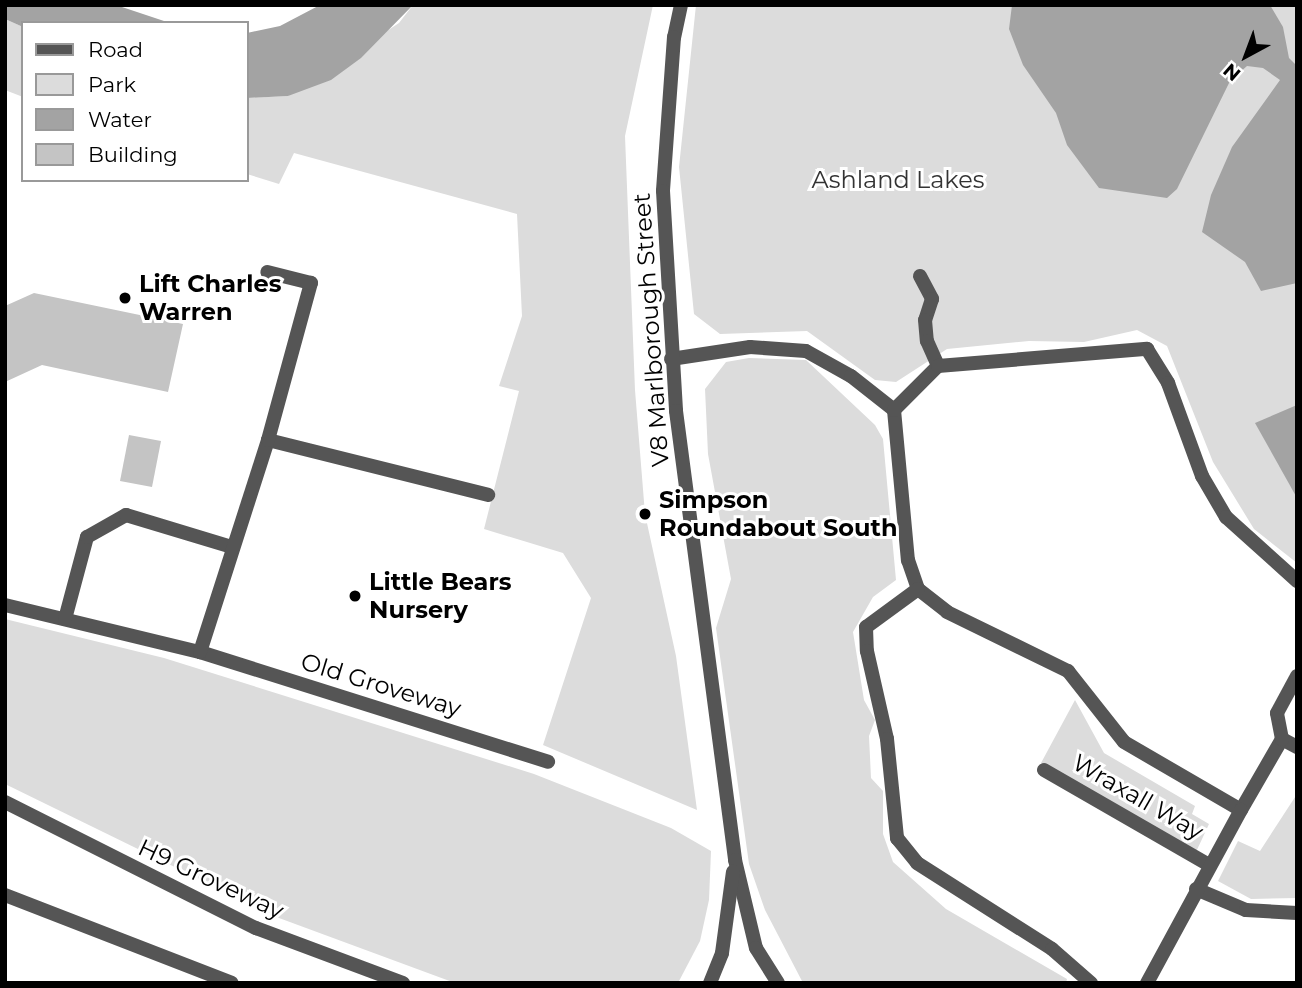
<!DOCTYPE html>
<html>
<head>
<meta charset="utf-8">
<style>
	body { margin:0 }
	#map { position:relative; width:1302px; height:988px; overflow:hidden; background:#fff; font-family:Montserrat,sans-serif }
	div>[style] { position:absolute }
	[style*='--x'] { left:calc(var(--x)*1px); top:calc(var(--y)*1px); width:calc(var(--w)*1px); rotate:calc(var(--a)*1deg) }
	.green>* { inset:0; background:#dcdcdc }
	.water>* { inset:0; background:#a3a3a3 }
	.building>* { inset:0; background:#c4c4c4 }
	.minor>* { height:14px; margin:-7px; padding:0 7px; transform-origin:7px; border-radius:7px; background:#555 }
	.tertiary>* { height:14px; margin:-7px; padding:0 7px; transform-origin:7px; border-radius:7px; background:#555 }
	.dots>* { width:19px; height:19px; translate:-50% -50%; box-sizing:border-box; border:4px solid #fff; border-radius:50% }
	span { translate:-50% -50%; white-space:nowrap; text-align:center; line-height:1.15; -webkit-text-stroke:6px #fff; paint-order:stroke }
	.park-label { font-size:24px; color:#333 }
	.poi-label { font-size:24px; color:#000; font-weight:700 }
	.left { translate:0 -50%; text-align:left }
	.street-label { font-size:24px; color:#000 }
	.frame { position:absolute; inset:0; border:7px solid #000; pointer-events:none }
	.legend { position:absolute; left:21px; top:21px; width:228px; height:161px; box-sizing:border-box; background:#fff; border:2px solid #999; margin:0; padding:9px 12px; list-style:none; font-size:21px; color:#000 }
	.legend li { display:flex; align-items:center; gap:14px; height:35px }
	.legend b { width:35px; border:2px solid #999 }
	.north { position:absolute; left:1211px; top:21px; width:70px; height:70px; -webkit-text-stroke:5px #fff; paint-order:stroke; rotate:221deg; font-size:19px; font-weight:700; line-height:28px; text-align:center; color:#000 }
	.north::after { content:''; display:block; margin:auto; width:24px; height:32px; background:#000; clip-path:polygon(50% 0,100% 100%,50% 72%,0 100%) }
</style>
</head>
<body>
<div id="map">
	<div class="green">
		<i style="clip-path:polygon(413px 5px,653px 5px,625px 136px,635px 390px,645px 514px,676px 656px,697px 810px,543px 745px,591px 598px,563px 553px,484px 529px,519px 391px,499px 386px,522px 316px,517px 214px,294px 153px,279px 184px,247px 174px,247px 98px,288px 96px,399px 23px)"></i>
		<i style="clip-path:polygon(696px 5px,1297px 5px,1297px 563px,1254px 529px,1213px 462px,1167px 346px,1137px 330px,1084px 342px,1029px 341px,947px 349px,896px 382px,875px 380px,807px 331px,720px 334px,694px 314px,679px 167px)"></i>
		<i style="clip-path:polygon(5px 19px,23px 27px,23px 97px,5px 90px)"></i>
		<i style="clip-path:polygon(749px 358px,806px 360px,875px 425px,883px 439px,896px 580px,873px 597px,853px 632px,864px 700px,875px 720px,869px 736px,871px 778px,883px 791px,883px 834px,893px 862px,946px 909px,1067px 979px,1066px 983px,803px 983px,765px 910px,749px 864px,716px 628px,731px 579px,708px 454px,705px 389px,726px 362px)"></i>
		<i style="clip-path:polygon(5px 619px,164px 658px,534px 774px,671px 828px,711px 851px,709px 900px,700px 941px,678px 983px,455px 983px,279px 918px,5px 784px)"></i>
		<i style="clip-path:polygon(1075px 700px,1104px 753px,1195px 806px,1192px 814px,1209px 824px,1196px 852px,1041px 763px)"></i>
		<i style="clip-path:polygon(1297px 794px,1297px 898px,1251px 899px,1218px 881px,1238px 841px,1260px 851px)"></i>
	</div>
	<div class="water">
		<i style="clip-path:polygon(5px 5px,116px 5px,170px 23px,23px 23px,23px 27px,5px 19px)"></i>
		<i style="clip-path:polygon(320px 5px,413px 5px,361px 58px,331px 80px,288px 96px,247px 98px,247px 33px,280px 26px)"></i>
		<i style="clip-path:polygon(1012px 5px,1270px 5px,1283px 27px,1289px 58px,1297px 66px,1297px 283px,1261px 291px,1245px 262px,1202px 232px,1211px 195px,1232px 147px,1280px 80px,1263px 68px,1247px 66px,1230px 81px,1177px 189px,1167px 198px,1099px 188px,1067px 145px,1056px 113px,1023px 65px,1009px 29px)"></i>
		<i style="clip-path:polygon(1297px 405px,1297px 498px,1255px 423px)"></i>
	</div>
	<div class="building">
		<i style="clip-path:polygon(34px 293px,183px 324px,168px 392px,42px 365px,5px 382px,5px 306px)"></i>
		<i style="clip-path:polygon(129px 435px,161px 441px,152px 487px,120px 481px)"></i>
	</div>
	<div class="minor">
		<i style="--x:920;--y:276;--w:26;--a:62"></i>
		<i style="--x:932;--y:299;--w:22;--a:108"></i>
		<i style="--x:925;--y:320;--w:21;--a:85"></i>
		<i style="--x:927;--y:341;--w:27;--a:66"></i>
		<i style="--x:671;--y:359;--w:80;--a:-8.6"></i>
		<i style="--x:750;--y:347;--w:56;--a:4.1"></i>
		<i style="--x:806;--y:351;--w:51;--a:29.1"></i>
		<i style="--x:851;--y:376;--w:55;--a:38.3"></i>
		<i style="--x:894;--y:410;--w:151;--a:84.7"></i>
		<i style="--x:908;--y:560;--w:31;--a:71"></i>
		<i style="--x:918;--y:589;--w:37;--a:38"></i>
		<i style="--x:947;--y:612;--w:135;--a:26"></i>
		<i style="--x:1068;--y:671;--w:90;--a:51.7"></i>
		<i style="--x:1124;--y:742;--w:135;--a:30.2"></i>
		<i style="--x:1241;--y:810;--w:82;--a:-60"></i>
		<i style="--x:1282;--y:739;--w:17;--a:28"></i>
		<i style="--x:894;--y:410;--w:62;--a:-45"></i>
		<i style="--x:938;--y:366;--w:210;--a:-4.7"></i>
		<i style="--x:1147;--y:349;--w:40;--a:58"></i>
		<i style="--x:1168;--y:383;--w:99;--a:69.9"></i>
		<i style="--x:1202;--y:476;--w:48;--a:59.7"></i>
		<i style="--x:1226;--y:517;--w:96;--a:42"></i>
		<i style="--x:268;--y:440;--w:227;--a:14"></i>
		<i style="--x:918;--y:589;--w:64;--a:143.8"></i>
		<i style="--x:866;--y:627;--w:24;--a:88"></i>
		<i style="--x:867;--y:651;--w:90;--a:77.2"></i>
		<i style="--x:887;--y:739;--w:100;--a:84.2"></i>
		<i style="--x:897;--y:838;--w:32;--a:51"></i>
		<i style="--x:917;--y:863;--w:160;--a:32.5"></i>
		<i style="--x:1052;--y:949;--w:52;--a:41.1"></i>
		<i style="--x:5;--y:605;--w:201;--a:13.6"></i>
		<i style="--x:200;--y:652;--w:365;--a:17.5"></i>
		<i style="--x:65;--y:619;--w:85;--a:-75"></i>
		<i style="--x:87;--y:537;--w:45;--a:-29.4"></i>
		<i style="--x:126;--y:515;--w:111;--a:16.8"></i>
		<i style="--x:200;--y:652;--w:223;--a:-72.2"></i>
		<i style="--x:268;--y:440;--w:163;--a:-74.7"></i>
		<i style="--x:311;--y:283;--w:45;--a:-166"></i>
		<i style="--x:1282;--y:739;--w:26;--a:-101"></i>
		<i style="--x:1277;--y:713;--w:42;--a:-61.6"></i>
		<i style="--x:1044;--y:770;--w:190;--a:29.9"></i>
		<i style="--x:1196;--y:889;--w:54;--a:22.8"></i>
		<i style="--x:1246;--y:910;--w:51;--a:3.4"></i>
		<i style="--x:1147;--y:983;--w:197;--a:-61.5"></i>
	</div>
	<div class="tertiary">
		<i style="--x:681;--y:5;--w:33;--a:102"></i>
		<i style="--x:674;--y:37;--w:154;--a:94.1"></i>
		<i style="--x:663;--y:191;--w:220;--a:86.6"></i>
		<i style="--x:676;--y:411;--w:453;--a:82.5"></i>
		<i style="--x:735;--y:860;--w:90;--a:76.6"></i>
		<i style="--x:756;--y:948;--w:41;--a:57.8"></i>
		<i style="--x:5;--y:802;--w:281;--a:26.7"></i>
		<i style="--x:256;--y:928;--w:157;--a:20.5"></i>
		<i style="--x:5;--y:895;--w:243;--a:21.2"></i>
		<i style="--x:710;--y:983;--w:32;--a:-68"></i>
		<i style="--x:722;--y:953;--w:82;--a:-82.3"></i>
	</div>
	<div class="dots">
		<i style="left:125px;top:298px;background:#000"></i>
		<i style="left:645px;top:514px;background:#000"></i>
		<i style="left:355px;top:596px;background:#000"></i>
	</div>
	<div class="park-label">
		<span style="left:898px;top:180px">Ashland Lakes</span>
	</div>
	<div class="poi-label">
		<span class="left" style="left:139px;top:298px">Lift Charles<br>Warren</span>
		<span class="left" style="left:659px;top:514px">Simpson<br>Roundabout South</span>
		<span class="left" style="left:369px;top:596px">Little Bears<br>Nursery</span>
	</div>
	<div class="street-label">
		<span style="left:651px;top:330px;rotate:-94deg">V8 Marlborough Street</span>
		<span style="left:381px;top:685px;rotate:17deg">Old Groveway</span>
		<span style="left:1138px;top:797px;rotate:30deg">Wraxall Way</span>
		<span style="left:211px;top:879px;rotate:25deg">H9 Groveway</span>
	</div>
	<div class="frame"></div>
	<ul class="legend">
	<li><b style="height:9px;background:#555"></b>Road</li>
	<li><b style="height:19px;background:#dcdcdc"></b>Park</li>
	<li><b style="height:19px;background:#a3a3a3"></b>Water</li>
	<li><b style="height:19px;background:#c4c4c4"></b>Building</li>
	</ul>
	<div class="north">N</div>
</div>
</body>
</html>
